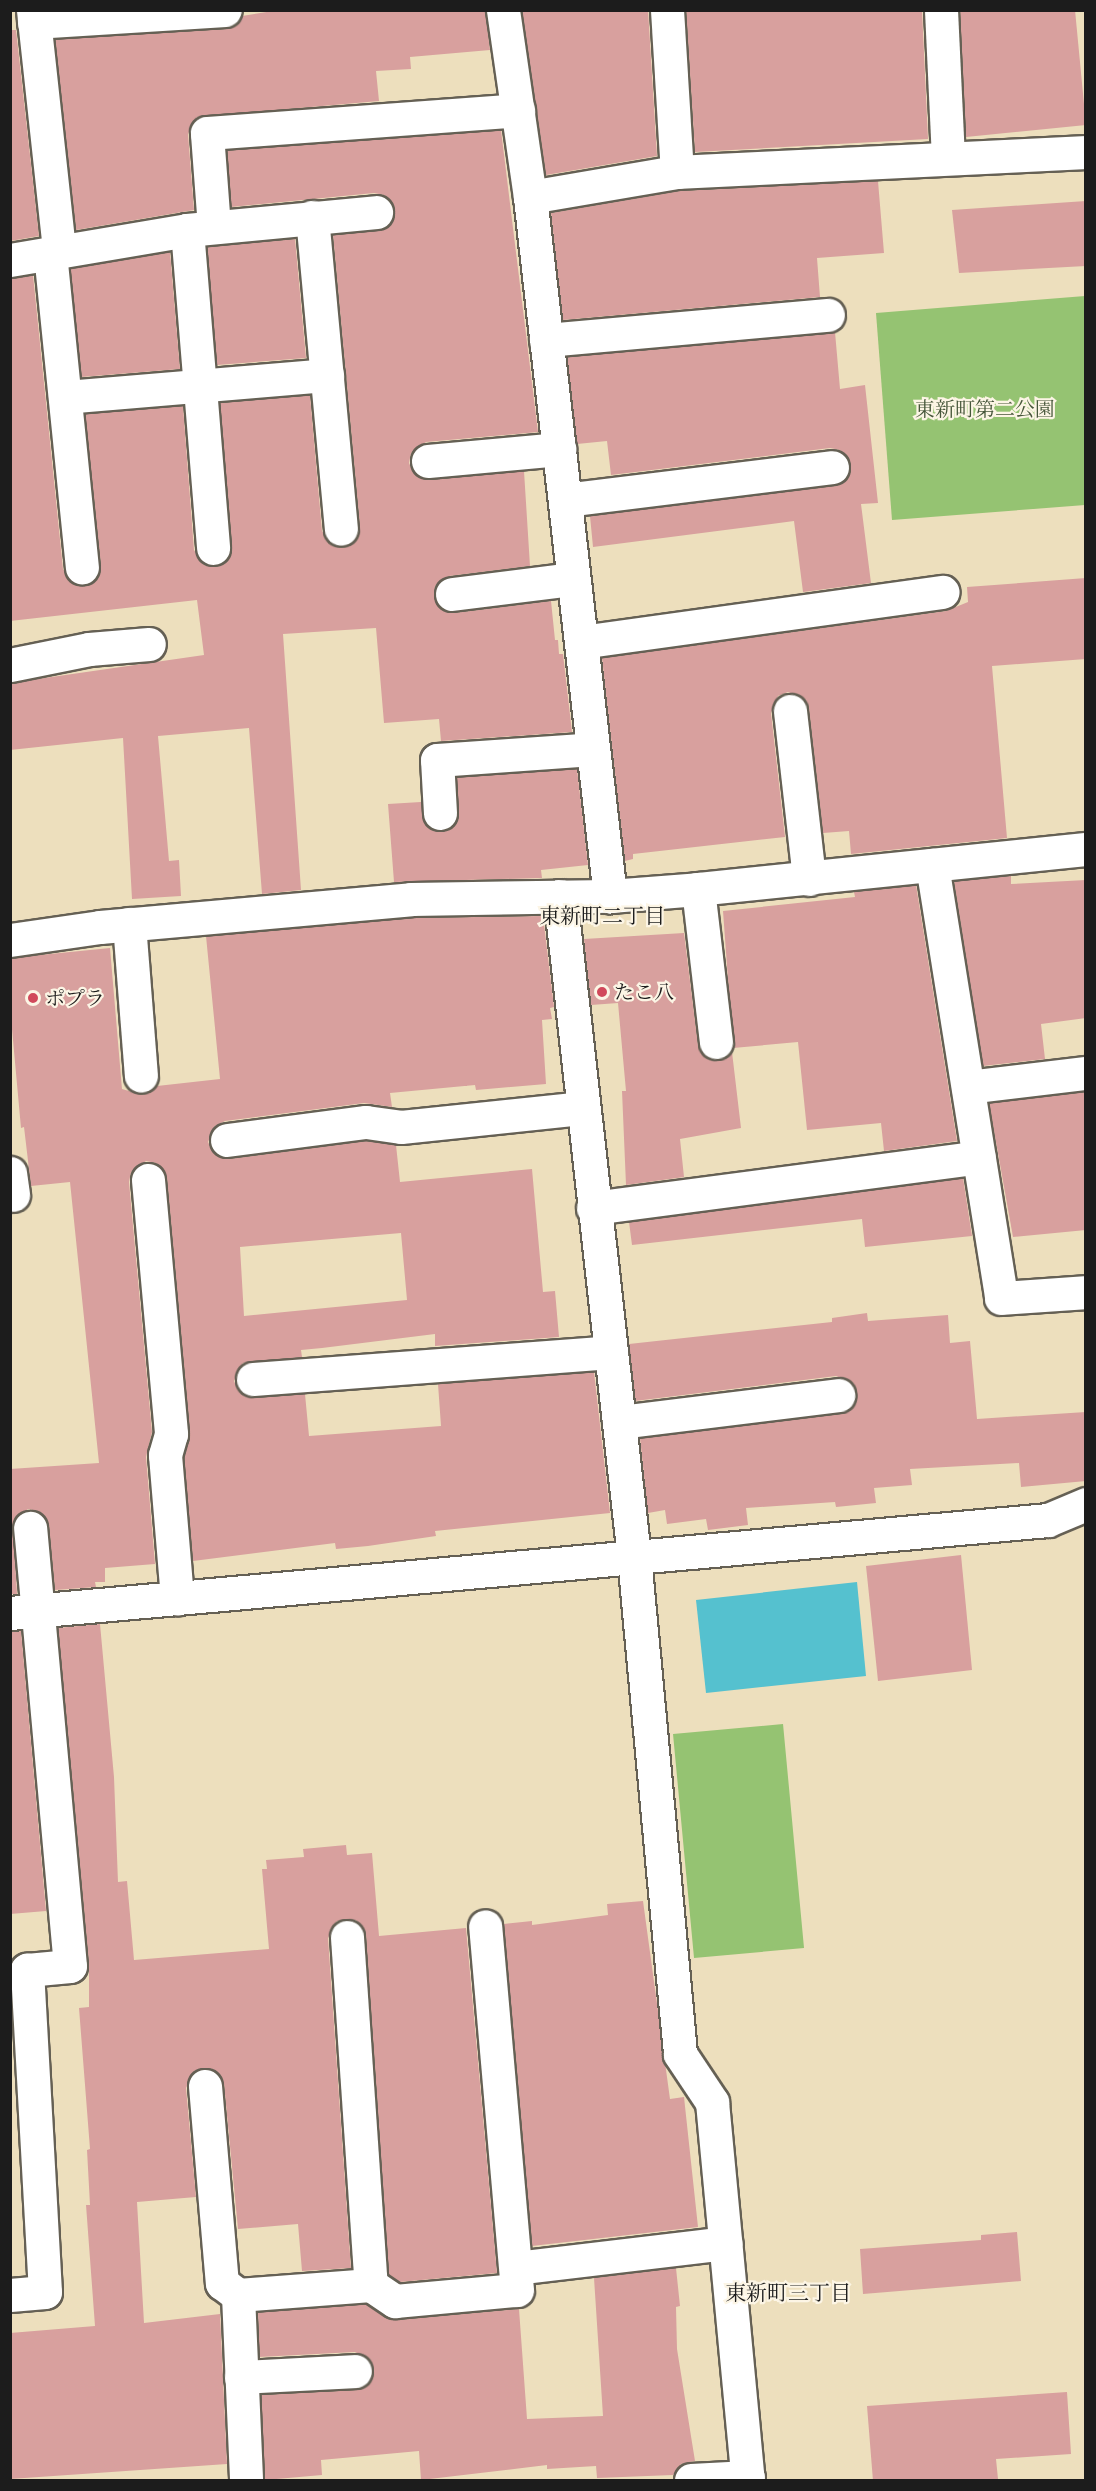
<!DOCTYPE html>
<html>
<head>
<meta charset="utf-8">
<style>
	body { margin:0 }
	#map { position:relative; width:1096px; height:2491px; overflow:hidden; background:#eddfbd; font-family:Cardo,"Noto Serif JP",serif }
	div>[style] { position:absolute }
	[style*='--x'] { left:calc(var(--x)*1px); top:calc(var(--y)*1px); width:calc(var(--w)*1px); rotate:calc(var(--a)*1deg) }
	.green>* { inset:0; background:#95c372 }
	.water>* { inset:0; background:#55c1cf }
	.building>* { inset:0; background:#d8a09e }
	.roads { filter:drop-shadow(2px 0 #656054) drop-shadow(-2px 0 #656054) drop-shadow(0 2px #656054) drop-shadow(0 -2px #656054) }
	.minor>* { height:33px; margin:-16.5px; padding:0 16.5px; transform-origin:16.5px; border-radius:16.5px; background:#fff }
	.dots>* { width:16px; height:16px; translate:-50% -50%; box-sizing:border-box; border:3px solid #fcf5e5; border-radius:50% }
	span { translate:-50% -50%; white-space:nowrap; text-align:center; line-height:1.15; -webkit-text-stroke:4.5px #fcf5e5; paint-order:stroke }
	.park-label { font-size:20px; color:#46563a }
	.poi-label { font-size:20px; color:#1c1c1c }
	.left { translate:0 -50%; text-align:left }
	.neighbourhood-label { font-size:21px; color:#1c1c1c }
	.frame { position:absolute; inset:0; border:12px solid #1c1c1c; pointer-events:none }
</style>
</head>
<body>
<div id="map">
	<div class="green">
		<i style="clip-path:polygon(1085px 296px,1085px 505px,892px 520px,876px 313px)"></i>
		<i style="clip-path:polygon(783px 1724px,804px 1948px,694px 1958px,673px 1734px)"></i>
	</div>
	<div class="water">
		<i style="clip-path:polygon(857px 1582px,866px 1676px,706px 1693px,696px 1600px)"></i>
	</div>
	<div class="building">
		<i style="clip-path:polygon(279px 10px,485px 10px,490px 50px,410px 57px,411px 69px,376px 71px,379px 101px,197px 117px,188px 134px,194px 210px,76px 230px,55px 39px,226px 29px,236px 25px,242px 16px)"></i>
		<i style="clip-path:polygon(522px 10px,648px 10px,657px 156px,546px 175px)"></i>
		<i style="clip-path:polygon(686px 10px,922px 10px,928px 139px,695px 152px)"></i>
		<i style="clip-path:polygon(960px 10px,1075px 10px,1086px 125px,966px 137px)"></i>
		<i style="clip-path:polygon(10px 30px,16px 30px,39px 236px,10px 241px)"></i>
		<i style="clip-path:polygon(501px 130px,538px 432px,426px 442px,411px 453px,409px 463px,413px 472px,429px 480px,524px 471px,530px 566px,449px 576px,435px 586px,434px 597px,444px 611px,454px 613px,551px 601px,555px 640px,558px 640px,559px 654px,563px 654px,572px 732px,441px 741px,439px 719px,384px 723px,376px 628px,283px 634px,301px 890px,262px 894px,249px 728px,158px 736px,169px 861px,179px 860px,181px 896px,132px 899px,123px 738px,10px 750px,10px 683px,204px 655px,197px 600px,10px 621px,10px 278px,33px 275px,63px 569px,74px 584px,92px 582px,101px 566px,85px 414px,183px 406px,194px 550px,204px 565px,215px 567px,230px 557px,232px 546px,220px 403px,310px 395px,322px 531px,333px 546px,343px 548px,358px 537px,360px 527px,333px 235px,386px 228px,395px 210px,384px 195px,374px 193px,231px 207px,227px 150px)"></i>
		<i style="clip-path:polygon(878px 181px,884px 253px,817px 258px,820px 297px,563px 320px,551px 213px,679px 191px)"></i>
		<i style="clip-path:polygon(1086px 201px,1086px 266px,959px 273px,952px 210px)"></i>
		<i style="clip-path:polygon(295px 239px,306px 358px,217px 365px,207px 247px)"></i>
		<i style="clip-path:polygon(170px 252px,180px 369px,81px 377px,70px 269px)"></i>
		<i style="clip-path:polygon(835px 332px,840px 389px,865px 385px,878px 503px,861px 504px,871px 583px,803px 592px,794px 521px,593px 547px,590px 516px,834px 486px,849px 475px,850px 464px,840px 450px,830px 448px,611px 475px,607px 441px,577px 444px,567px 357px)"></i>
		<i style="clip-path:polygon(1086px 578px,1086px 659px,992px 666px,1007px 838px,851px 854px,849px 831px,823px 833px,809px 709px,805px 699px,788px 692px,778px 696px,771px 713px,785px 837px,633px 854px,633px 859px,625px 861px,602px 658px,946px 611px,968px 602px,967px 587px)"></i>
		<i style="clip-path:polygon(577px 769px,588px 865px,541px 870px,542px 878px,394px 882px,388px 804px,421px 802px,425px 824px,442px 832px,457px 821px,457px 777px)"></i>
		<i style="clip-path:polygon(1011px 876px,1011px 884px,1086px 880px,1086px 1018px,1041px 1024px,1045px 1059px,983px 1066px,954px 881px)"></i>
		<i style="clip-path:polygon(916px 885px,957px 1141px,884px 1151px,881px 1123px,807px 1130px,798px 1042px,733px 1048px,723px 911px,855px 897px,854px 892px)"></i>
		<i style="clip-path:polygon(evenodd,543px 916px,554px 1007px,550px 1008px,552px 1019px,542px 1020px,546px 1084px,476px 1090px,475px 1085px,390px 1093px,392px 1107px,364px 1103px,225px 1121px,215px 1126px,208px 1142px,213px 1152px,229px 1159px,366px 1141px,396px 1145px,400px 1182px,532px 1169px,543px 1292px,555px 1291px,559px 1337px,435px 1346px,435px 1334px,322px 1348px,301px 1350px,302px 1357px,243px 1363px,234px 1381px,238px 1390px,254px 1398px,305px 1394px,309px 1436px,441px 1426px,438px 1384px,594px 1372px,610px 1513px,435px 1531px,436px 1536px,368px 1546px,336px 1549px,335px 1543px,193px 1561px,184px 1457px,190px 1432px,167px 1178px,156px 1163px,146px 1161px,131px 1172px,129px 1182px,152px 1432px,146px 1457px,155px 1564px,105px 1568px,105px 1582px,95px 1582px,96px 1587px,55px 1590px,49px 1526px,38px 1511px,28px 1509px,13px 1521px,17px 1594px,10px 1594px,10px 1469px,99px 1463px,70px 1182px,31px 1186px,24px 1127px,21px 1128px,10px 1007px,10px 958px,110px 948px,122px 1089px,143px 1095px,157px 1086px,220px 1079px,206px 936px,412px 918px,543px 916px,401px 1233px,407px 1300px,244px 1316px,240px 1247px,401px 1233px)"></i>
		<i style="clip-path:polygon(684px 933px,698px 1045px,709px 1059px,719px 1060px,732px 1052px,741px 1128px,680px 1139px,684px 1177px,626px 1185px,622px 1091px,626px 1091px,618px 1003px,591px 1005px,584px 939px)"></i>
		<i style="clip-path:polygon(1086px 1092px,1086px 1230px,1013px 1237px,989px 1103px)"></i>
		<i style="clip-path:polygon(963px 1178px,972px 1236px,865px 1247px,862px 1219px,632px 1245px,629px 1222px)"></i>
		<i style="clip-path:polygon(867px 1313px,868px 1321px,948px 1315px,950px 1343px,970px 1341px,977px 1419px,1086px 1412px,1086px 1481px,1021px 1487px,1019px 1463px,910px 1469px,912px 1485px,874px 1488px,876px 1503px,836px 1507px,835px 1502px,746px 1508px,748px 1525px,708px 1530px,706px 1519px,667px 1524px,665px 1510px,648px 1513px,640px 1438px,840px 1414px,850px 1410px,857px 1393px,853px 1383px,836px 1376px,635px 1401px,629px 1344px,832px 1322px,832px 1318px)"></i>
		<i style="clip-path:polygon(961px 1555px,972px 1670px,878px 1681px,866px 1566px)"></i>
		<i style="clip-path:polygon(100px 1624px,114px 1777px,118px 1882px,127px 1881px,134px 1960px,269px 1949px,262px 1869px,267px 1869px,266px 1860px,304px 1857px,303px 1849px,346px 1845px,347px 1855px,372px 1853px,379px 1936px,466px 1928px,497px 2273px,400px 2282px,389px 2275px,366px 1936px,356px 1920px,337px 1921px,328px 1938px,351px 2268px,302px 2271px,298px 2224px,238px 2229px,224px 2084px,213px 2069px,195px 2070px,186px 2088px,196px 2197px,137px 2202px,144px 2323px,220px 2314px,227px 2464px,10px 2479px,10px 2333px,95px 2326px,86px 2205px,90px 2205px,87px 2150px,90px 2149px,79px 2008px,89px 2007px,89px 1964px,58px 1628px)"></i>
		<i style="clip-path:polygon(21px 1631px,46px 1911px,10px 1914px,10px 1632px)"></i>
		<i style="clip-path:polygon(643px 1901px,670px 2099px,684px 2097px,698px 2227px,532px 2246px,504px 1924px,532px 1921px,532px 1925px,608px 1915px,607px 1904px)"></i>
		<i style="clip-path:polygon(1017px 2232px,1021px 2281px,863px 2294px,860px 2249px,981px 2240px,981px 2235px)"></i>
		<i style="clip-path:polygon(676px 2268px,680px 2306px,676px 2307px,677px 2349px,695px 2461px,681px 2464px,673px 2475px,597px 2478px,596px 2466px,547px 2469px,547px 2465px,421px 2480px,419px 2451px,321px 2460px,322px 2475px,265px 2480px,261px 2395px,357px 2390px,371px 2380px,374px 2371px,370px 2360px,355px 2352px,259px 2357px,258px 2312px,366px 2304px,397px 2320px,519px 2309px,527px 2419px,603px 2416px,594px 2278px)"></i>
		<i style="clip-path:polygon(1067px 2392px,1071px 2454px,996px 2459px,998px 2479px,873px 2481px,867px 2406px)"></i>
	</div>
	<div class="roads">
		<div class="minor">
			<i style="--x:33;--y:10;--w:242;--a:83.8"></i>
			<i style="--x:503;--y:10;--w:189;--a:81.8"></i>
			<i style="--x:530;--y:197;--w:704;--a:83.47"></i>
			<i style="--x:667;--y:10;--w:162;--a:86.5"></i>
			<i style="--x:941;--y:10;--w:148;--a:87.3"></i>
			<i style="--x:34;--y:22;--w:191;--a:-3.6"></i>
			<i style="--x:530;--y:197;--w:149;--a:-9.7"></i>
			<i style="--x:677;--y:172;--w:409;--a:-2.8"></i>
			<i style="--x:312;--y:217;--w:313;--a:84.7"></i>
			<i style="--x:214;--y:227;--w:94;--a:-94.3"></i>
			<i style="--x:207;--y:133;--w:312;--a:-4.2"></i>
			<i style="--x:187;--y:230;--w:319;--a:85.3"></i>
			<i style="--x:50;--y:253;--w:316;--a:84.2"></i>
			<i style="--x:10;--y:260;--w:180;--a:-9.6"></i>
			<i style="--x:187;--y:230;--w:190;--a:-5.4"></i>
			<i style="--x:546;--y:340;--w:283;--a:-5.1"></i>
			<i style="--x:65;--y:397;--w:263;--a:-4.8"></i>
			<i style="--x:428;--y:461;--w:132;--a:-5.2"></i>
			<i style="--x:565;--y:500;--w:269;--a:-7"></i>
			<i style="--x:452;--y:594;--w:122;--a:-7.1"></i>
			<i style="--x:581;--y:642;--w:365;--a:-7.9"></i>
			<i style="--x:10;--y:665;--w:81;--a:-11.4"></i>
			<i style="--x:89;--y:649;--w:60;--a:-4.8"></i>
			<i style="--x:790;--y:711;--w:169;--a:83.5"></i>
			<i style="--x:440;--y:813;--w:53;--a:-93.2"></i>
			<i style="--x:437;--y:760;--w:156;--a:-4"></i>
			<i style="--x:932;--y:865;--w:438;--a:80.9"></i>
			<i style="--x:1001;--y:1298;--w:85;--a:-4"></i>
			<i style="--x:698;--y:889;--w:154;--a:83.3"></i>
			<i style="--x:560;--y:896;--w:665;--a:83.61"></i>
			<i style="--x:634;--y:1557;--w:499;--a:84.7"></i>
			<i style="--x:680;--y:2054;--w:58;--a:56.3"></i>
			<i style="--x:712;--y:2102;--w:380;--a:84.6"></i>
			<i style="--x:129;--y:924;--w:152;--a:85.5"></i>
			<i style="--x:10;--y:940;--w:91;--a:-8.2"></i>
			<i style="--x:100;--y:927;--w:312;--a:-5.1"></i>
			<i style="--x:411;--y:899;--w:199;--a:-0.9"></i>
			<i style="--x:610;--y:896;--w:88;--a:-4.5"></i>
			<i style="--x:698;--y:889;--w:390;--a:-5.9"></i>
			<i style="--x:968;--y:1087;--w:119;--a:-6.8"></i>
			<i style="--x:227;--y:1140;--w:140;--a:-7.4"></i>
			<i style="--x:366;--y:1122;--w:35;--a:8"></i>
			<i style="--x:401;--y:1127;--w:181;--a:-6"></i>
			<i style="--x:10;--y:1173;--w:22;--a:82"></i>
			<i style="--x:148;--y:1180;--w:255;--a:84.8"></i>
			<i style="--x:171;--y:1434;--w:22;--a:106"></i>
			<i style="--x:165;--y:1455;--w:144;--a:85.2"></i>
			<i style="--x:593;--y:1208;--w:389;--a:-7.5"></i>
			<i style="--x:253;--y:1379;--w:359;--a:-4.3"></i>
			<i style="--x:619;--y:1422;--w:221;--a:-7"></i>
			<i style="--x:10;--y:1613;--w:1042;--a:-5.12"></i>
			<i style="--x:1048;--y:1520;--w:41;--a:-22.8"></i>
			<i style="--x:347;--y:1937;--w:349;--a:86.1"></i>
			<i style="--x:205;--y:2086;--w:198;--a:85.1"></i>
			<i style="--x:222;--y:2283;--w:20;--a:37"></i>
			<i style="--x:238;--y:2295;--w:185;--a:87.5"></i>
			<i style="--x:516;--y:2268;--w:211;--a:-6.8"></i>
			<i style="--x:10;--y:2295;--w:35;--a:-5"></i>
			<i style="--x:45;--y:2292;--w:323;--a:-93.2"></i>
			<i style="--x:27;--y:1970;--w:43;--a:-5.3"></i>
			<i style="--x:70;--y:1966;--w:440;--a:-95.2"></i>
			<i style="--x:238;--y:2295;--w:133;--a:-4.3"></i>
			<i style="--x:371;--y:2285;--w:29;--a:34"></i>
			<i style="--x:395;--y:2301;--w:122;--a:-5.2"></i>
			<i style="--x:517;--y:2290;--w:365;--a:-95"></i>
			<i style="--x:241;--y:2377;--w:114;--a:-3"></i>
			<i style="--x:691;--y:2480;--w:57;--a:-3"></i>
		</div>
	</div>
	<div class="dots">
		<i style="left:602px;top:992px;background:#d1495b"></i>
		<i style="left:33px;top:998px;background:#d1495b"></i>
	</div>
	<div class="park-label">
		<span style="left:985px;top:409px">東新町第二公園</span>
	</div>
	<div class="poi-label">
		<span class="left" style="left:614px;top:992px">たこ八</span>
		<span class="left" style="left:45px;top:998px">ポプラ</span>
	</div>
	<div class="neighbourhood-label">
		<span style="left:602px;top:917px">東新町二丁目</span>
		<span style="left:788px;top:2294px">東新町三丁目</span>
	</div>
	<div class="frame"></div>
</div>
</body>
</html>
